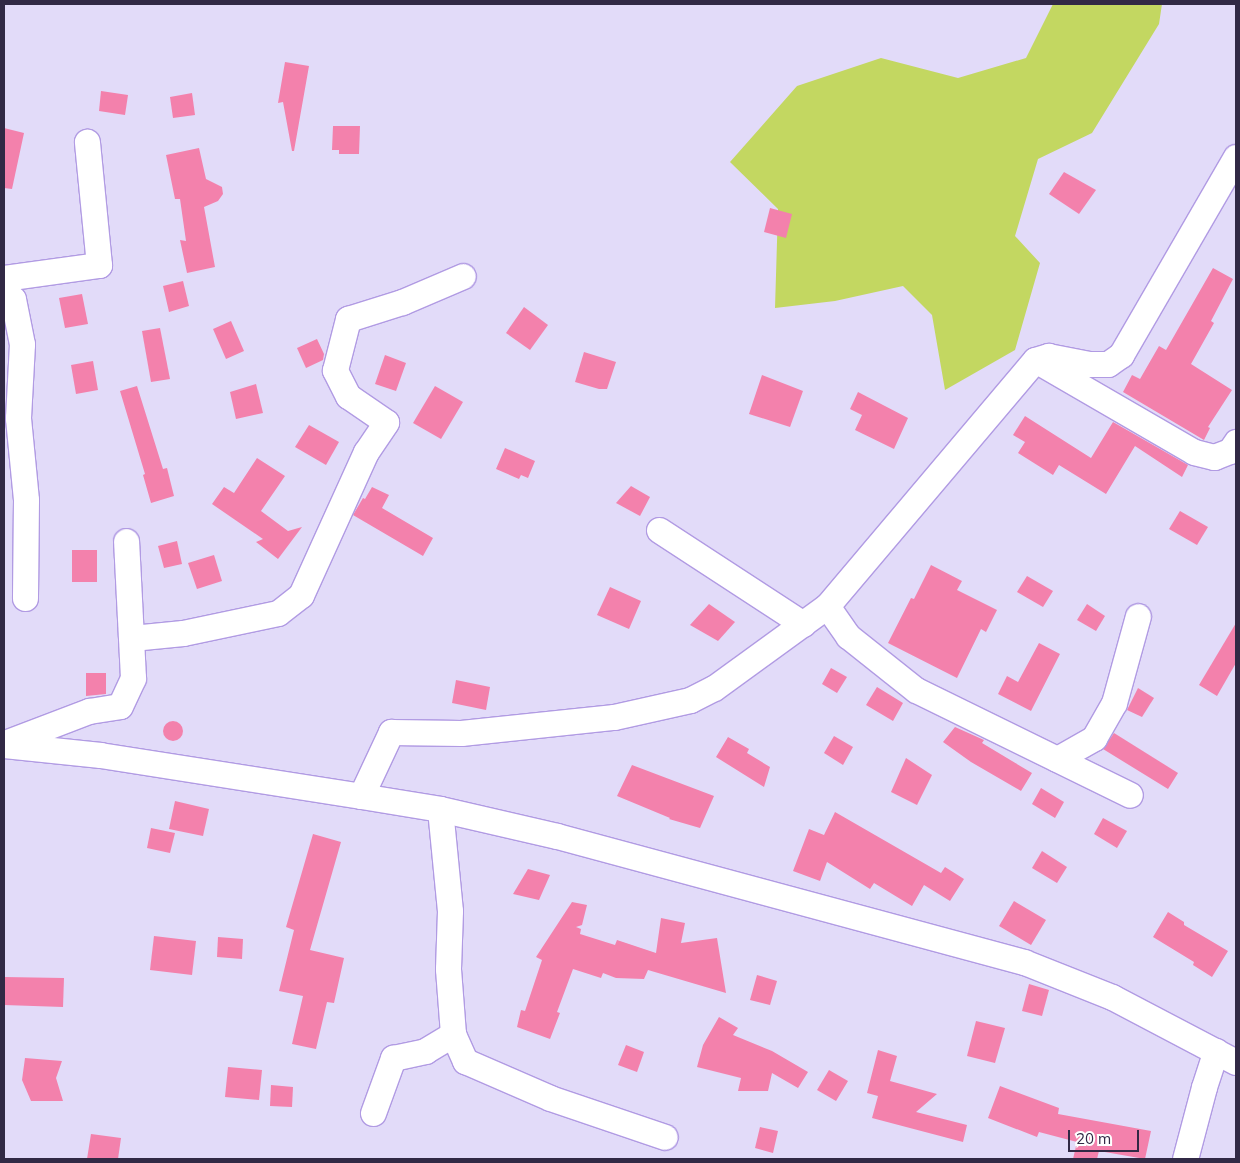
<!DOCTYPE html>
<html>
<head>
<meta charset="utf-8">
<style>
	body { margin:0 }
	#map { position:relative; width:1240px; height:1163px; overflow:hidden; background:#e2dbf9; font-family:Mulish,sans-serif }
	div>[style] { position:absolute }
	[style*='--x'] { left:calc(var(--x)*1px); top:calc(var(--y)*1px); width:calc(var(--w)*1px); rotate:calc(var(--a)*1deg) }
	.green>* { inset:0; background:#c3d761 }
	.building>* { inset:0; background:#f381ac }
	.round { border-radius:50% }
	.roads { filter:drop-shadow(1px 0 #b19be3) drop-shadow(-1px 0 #b19be3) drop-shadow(0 1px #b19be3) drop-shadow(0 -1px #b19be3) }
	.minor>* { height:25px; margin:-12.5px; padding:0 12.5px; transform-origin:12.5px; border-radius:12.5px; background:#fff }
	span { translate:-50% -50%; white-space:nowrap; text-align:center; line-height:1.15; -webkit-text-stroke:5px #fff; paint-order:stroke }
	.frame { position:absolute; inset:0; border:5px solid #312945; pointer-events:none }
	.scale { position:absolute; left:1068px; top:1130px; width:71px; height:22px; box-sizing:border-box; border:2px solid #312945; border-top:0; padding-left:6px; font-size:15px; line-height:18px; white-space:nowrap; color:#312945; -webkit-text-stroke:4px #fff; paint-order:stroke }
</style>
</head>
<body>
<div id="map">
	<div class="green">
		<i style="clip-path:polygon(1053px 4px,1162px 4px,1159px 24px,1092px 133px,1038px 159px,1015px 236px,1040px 263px,1015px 350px,945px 390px,932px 315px,903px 286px,835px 301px,775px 308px,778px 209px,730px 162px,797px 86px,881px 58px,958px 78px,1026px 58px)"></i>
	</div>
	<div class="building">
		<i style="clip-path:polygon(285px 62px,309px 66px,294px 151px,292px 151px,283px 102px,278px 103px)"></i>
		<i style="clip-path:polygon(101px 91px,128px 95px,125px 115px,99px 111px)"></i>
		<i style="clip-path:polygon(192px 93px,195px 115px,173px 118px,170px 97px)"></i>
		<i style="clip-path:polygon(333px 126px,360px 126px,359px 154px,339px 154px,339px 150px,332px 150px)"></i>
		<i style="clip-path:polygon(4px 128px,24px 133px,12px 189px,4px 188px)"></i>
		<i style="clip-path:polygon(199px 148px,206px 179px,222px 187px,223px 194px,218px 201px,204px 207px,215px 267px,187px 273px,180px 240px,186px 241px,180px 199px,175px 199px,166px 155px)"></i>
		<i style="clip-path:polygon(1064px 172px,1096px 190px,1079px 214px,1049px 194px)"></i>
		<i style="clip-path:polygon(770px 208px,792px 214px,786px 238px,764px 232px)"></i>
		<i style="clip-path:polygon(1213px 268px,1233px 279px,1211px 321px,1214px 323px,1191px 364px,1232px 390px,1208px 427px,1210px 428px,1204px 440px,1123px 392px,1132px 375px,1140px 379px,1159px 346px,1166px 350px)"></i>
		<i style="clip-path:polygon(183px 281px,189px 306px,169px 312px,163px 286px)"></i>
		<i style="clip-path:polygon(82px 294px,88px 324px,65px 328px,59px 298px)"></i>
		<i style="clip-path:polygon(524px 307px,548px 325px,530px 350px,506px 333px)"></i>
		<i style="clip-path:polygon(231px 321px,244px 351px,226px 359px,213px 329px)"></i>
		<i style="clip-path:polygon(160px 328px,170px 379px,151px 382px,142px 331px)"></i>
		<i style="clip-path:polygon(317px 339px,324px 354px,323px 360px,306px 368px,297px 348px)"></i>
		<i style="clip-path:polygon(584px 352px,616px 362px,607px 389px,599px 389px,575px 382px)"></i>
		<i style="clip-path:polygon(385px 355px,406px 363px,396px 391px,375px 384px)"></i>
		<i style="clip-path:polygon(93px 361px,98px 390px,76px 394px,71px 365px)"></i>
		<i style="clip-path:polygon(762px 375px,803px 391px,790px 427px,749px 414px)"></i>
		<i style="clip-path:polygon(256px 384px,263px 413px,236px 419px,230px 392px)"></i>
		<i style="clip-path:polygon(137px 386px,163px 469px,167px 468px,174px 496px,151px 503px,143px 475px,145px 474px,120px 391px)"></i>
		<i style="clip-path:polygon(435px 386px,463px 402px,441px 439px,413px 423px)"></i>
		<i style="clip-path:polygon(858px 392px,908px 418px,894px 449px,855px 430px,862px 415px,850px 409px)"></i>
		<i style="clip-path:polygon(1025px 416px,1091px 458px,1113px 422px,1188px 465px,1182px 477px,1135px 446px,1106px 494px,1059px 465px,1053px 475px,1018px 453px,1025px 442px,1013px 435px)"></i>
		<i style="clip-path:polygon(309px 425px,339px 442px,326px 465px,295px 447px)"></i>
		<i style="clip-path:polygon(505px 448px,535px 461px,528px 478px,521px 475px,519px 479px,496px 469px)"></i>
		<i style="clip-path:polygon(257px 458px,285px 476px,261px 511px,288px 531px,302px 527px,278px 559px,256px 542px,263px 539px,212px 504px,224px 487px,234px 493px)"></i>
		<i style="clip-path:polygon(631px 486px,650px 497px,640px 516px,616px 503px)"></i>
		<i style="clip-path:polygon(372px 487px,389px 495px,382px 508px,433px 538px,423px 556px,353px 515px,363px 498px,365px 499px)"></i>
		<i style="clip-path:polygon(1180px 511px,1208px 527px,1197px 545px,1169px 529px)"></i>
		<i style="clip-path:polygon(177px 541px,182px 564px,164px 568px,158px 546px)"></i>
		<i style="clip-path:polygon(72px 550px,97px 550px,97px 582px,72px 582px)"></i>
		<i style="clip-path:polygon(214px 555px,222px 581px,197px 589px,188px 563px)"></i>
		<i style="clip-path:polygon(931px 565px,962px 581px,957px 590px,997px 610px,986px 632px,981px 629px,957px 678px,888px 643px,911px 598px,914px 599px)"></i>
		<i style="clip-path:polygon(1027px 576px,1053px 591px,1043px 607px,1017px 592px)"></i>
		<i style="clip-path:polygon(610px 587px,641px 601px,629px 629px,597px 615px)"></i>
		<i style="clip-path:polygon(709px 604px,735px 622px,718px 641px,690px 625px)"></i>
		<i style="clip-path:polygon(1087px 604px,1105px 616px,1096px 631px,1077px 620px)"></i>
		<i style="clip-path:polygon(1236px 623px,1236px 663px,1217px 696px,1199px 685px)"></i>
		<i style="clip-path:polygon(1039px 643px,1060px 654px,1031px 711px,998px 694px,1007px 676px,1018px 682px)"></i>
		<i style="clip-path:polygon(831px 668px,847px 677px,837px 693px,822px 684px)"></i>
		<i style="clip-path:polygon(86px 673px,106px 673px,106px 694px,86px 696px)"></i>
		<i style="clip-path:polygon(456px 680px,490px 687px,486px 710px,452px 703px)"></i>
		<i style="clip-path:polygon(877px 687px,903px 703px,893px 721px,866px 705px)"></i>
		<i style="clip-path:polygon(1138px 688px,1154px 698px,1142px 717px,1127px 710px)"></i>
		<i class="round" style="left:163px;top:721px;width:20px;height:20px"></i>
		<i style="clip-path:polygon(955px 727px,984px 740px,982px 743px,1032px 773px,1021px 791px,971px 762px,943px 742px)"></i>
		<i style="clip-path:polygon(1114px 733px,1178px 773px,1168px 789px,1103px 749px)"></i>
		<i style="clip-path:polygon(834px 736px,853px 747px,843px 765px,824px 753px)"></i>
		<i style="clip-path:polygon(728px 737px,749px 749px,747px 753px,770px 767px,764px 787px,716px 757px)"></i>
		<i style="clip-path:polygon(906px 758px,932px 775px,917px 805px,891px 792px)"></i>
		<i style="clip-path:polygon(632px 765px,714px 796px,700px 828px,669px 819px,670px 818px,617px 796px)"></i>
		<i style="clip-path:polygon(1041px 788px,1064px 802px,1055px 818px,1032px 804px)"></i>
		<i style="clip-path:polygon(175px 801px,209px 809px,203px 836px,169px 829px)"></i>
		<i style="clip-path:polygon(835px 812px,941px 873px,945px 867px,964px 879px,950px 901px,924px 885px,912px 906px,874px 883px,870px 889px,827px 862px,820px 881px,793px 871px,809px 829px,824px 835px)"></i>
		<i style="clip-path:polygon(1103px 818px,1127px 831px,1117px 848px,1094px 834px)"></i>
		<i style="clip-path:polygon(151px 828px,175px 833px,170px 853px,147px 848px)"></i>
		<i style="clip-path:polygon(313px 834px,341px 842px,310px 950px,344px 958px,334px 1003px,327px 1002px,316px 1049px,292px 1044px,303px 996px,279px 991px,294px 930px,286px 927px)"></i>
		<i style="clip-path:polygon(1042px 851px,1067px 867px,1057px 883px,1032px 868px)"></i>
		<i style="clip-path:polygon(528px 869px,550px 875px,539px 900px,513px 894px)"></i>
		<i style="clip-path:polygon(1014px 901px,1046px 920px,1031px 945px,999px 926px)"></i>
		<i style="clip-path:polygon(572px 902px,587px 905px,582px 925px,576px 927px,581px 929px,580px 934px,615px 945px,617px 940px,656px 953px,661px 918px,685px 923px,681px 943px,717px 938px,726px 993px,648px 970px,644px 979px,616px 978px,603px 973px,601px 978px,573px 969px,557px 1012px,560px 1013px,550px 1039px,517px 1027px,521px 1010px,525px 1011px,542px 960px,536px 957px)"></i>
		<i style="clip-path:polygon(1168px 912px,1184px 922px,1184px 925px,1228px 951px,1212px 977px,1193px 965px,1194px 962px,1153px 937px)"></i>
		<i style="clip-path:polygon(154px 936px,196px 941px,192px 975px,150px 970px)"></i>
		<i style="clip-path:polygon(218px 937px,243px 939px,242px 959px,217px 957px)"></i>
		<i style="clip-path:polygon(757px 975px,777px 981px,770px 1005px,750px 1000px)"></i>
		<i style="clip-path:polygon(4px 977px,64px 978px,63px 1007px,4px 1005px)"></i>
		<i style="clip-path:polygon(1029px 984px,1049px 990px,1042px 1016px,1022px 1011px)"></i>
		<i style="clip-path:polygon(719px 1017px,738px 1028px,733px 1035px,772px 1051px,808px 1072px,798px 1088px,772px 1073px,768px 1091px,738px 1091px,741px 1078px,697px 1067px,703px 1045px)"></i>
		<i style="clip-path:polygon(976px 1021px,1005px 1028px,995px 1063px,967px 1056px)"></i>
		<i style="clip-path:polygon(626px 1045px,644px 1052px,637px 1072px,618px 1065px)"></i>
		<i style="clip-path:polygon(878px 1050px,897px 1056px,890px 1081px,937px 1094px,916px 1112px,967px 1125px,963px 1142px,872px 1118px,878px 1096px,867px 1093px)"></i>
		<i style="clip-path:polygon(25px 1058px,62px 1061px,56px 1078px,63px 1101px,31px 1101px,22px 1080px)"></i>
		<i style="clip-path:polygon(228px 1067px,262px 1070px,259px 1100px,225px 1097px)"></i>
		<i style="clip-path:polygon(829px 1070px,848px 1081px,836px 1101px,817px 1090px)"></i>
		<i style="clip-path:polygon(271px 1085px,293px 1087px,292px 1107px,270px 1106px)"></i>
		<i style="clip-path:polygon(1000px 1086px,1059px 1108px,1058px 1114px,1151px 1131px,1145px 1159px,1099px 1151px,1097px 1159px,1073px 1159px,1077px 1142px,1039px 1132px,1037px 1137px,988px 1118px)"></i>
		<i style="clip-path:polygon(760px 1127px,778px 1131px,773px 1153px,755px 1148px)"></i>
		<i style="clip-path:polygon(91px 1134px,121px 1138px,118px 1159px,87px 1159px)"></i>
	</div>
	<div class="roads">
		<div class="minor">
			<i style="--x:4;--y:278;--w:96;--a:-7.8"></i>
			<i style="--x:99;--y:265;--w:124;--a:-95.6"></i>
			<i style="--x:4;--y:294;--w:10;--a:29"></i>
			<i style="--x:13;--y:299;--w:46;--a:78.7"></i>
			<i style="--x:22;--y:344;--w:74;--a:93.1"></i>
			<i style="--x:18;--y:418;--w:82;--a:84.4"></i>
			<i style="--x:26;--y:500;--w:98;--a:90.6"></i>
			<i style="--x:1037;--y:361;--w:181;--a:30.1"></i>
			<i style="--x:1194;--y:452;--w:21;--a:14"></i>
			<i style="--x:1214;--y:457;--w:17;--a:-21"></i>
			<i style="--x:1230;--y:451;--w:11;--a:-56"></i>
			<i style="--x:659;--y:530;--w:172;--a:33.1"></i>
			<i style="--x:827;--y:606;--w:37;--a:55"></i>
			<i style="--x:848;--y:636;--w:87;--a:38.5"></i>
			<i style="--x:916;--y:690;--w:238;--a:26.1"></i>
			<i style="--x:132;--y:638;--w:51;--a:-5.6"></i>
			<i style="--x:183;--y:633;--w:97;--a:-11.9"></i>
			<i style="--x:278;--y:613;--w:29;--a:-38"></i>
			<i style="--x:301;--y:595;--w:157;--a:-65.6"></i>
			<i style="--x:366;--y:452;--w:36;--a:-56"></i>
			<i style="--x:386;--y:422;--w:46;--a:-145.6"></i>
			<i style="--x:348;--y:396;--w:29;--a:-117"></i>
			<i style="--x:335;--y:370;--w:53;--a:-75.7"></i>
			<i style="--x:348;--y:319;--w:57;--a:-17.5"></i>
			<i style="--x:402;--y:302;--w:66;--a:-23.1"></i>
			<i style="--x:5;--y:743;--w:90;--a:-20.9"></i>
			<i style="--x:89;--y:711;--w:31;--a:-9"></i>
			<i style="--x:120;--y:706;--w:31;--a:-65"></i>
			<i style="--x:133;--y:678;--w:137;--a:-92.9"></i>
			<i style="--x:4;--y:745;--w:97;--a:5.9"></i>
			<i style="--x:100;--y:755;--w:264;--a:8.9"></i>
			<i style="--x:361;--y:796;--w:80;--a:9.3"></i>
			<i style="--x:440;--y:809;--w:120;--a:13"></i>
			<i style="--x:557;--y:836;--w:484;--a:15.1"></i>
			<i style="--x:1024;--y:962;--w:95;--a:21.7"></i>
			<i style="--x:1112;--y:997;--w:140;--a:27.7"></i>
			<i style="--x:1057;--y:759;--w:43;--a:-29.6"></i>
			<i style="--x:1094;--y:738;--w:40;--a:-60.3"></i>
			<i style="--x:1114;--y:703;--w:90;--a:-74.6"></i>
			<i style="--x:361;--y:796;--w:71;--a:-64.9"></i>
			<i style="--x:391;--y:732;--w:70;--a:0.8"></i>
			<i style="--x:461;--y:733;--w:154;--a:-6"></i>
			<i style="--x:614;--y:717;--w:78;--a:-12.6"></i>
			<i style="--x:690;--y:700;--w:27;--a:-27"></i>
			<i style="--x:714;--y:688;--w:140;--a:-36"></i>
			<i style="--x:827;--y:606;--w:322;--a:-49.8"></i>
			<i style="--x:1035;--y:360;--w:14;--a:-17"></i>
			<i style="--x:1048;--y:356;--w:42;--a:11"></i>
			<i style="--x:1089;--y:364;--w:19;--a:0"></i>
			<i style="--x:1108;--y:364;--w:16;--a:-35"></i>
			<i style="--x:1121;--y:355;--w:229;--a:-59.9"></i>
			<i style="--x:440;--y:809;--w:102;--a:84.4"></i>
			<i style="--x:450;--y:911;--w:58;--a:92"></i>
			<i style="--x:448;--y:969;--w:65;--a:85.6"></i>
			<i style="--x:453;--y:1034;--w:30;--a:66"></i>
			<i style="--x:465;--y:1061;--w:93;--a:23.5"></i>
			<i style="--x:550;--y:1098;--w:121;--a:18.7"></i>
			<i style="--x:373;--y:1113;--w:59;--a:-70"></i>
			<i style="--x:393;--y:1058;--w:33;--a:-12"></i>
			<i style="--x:425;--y:1051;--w:33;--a:-31"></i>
			<i style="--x:1185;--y:1159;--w:74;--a:-75.2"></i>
			<i style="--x:1204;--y:1087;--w:38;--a:-72"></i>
		</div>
	</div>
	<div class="frame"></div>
	<div class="scale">20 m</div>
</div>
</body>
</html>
